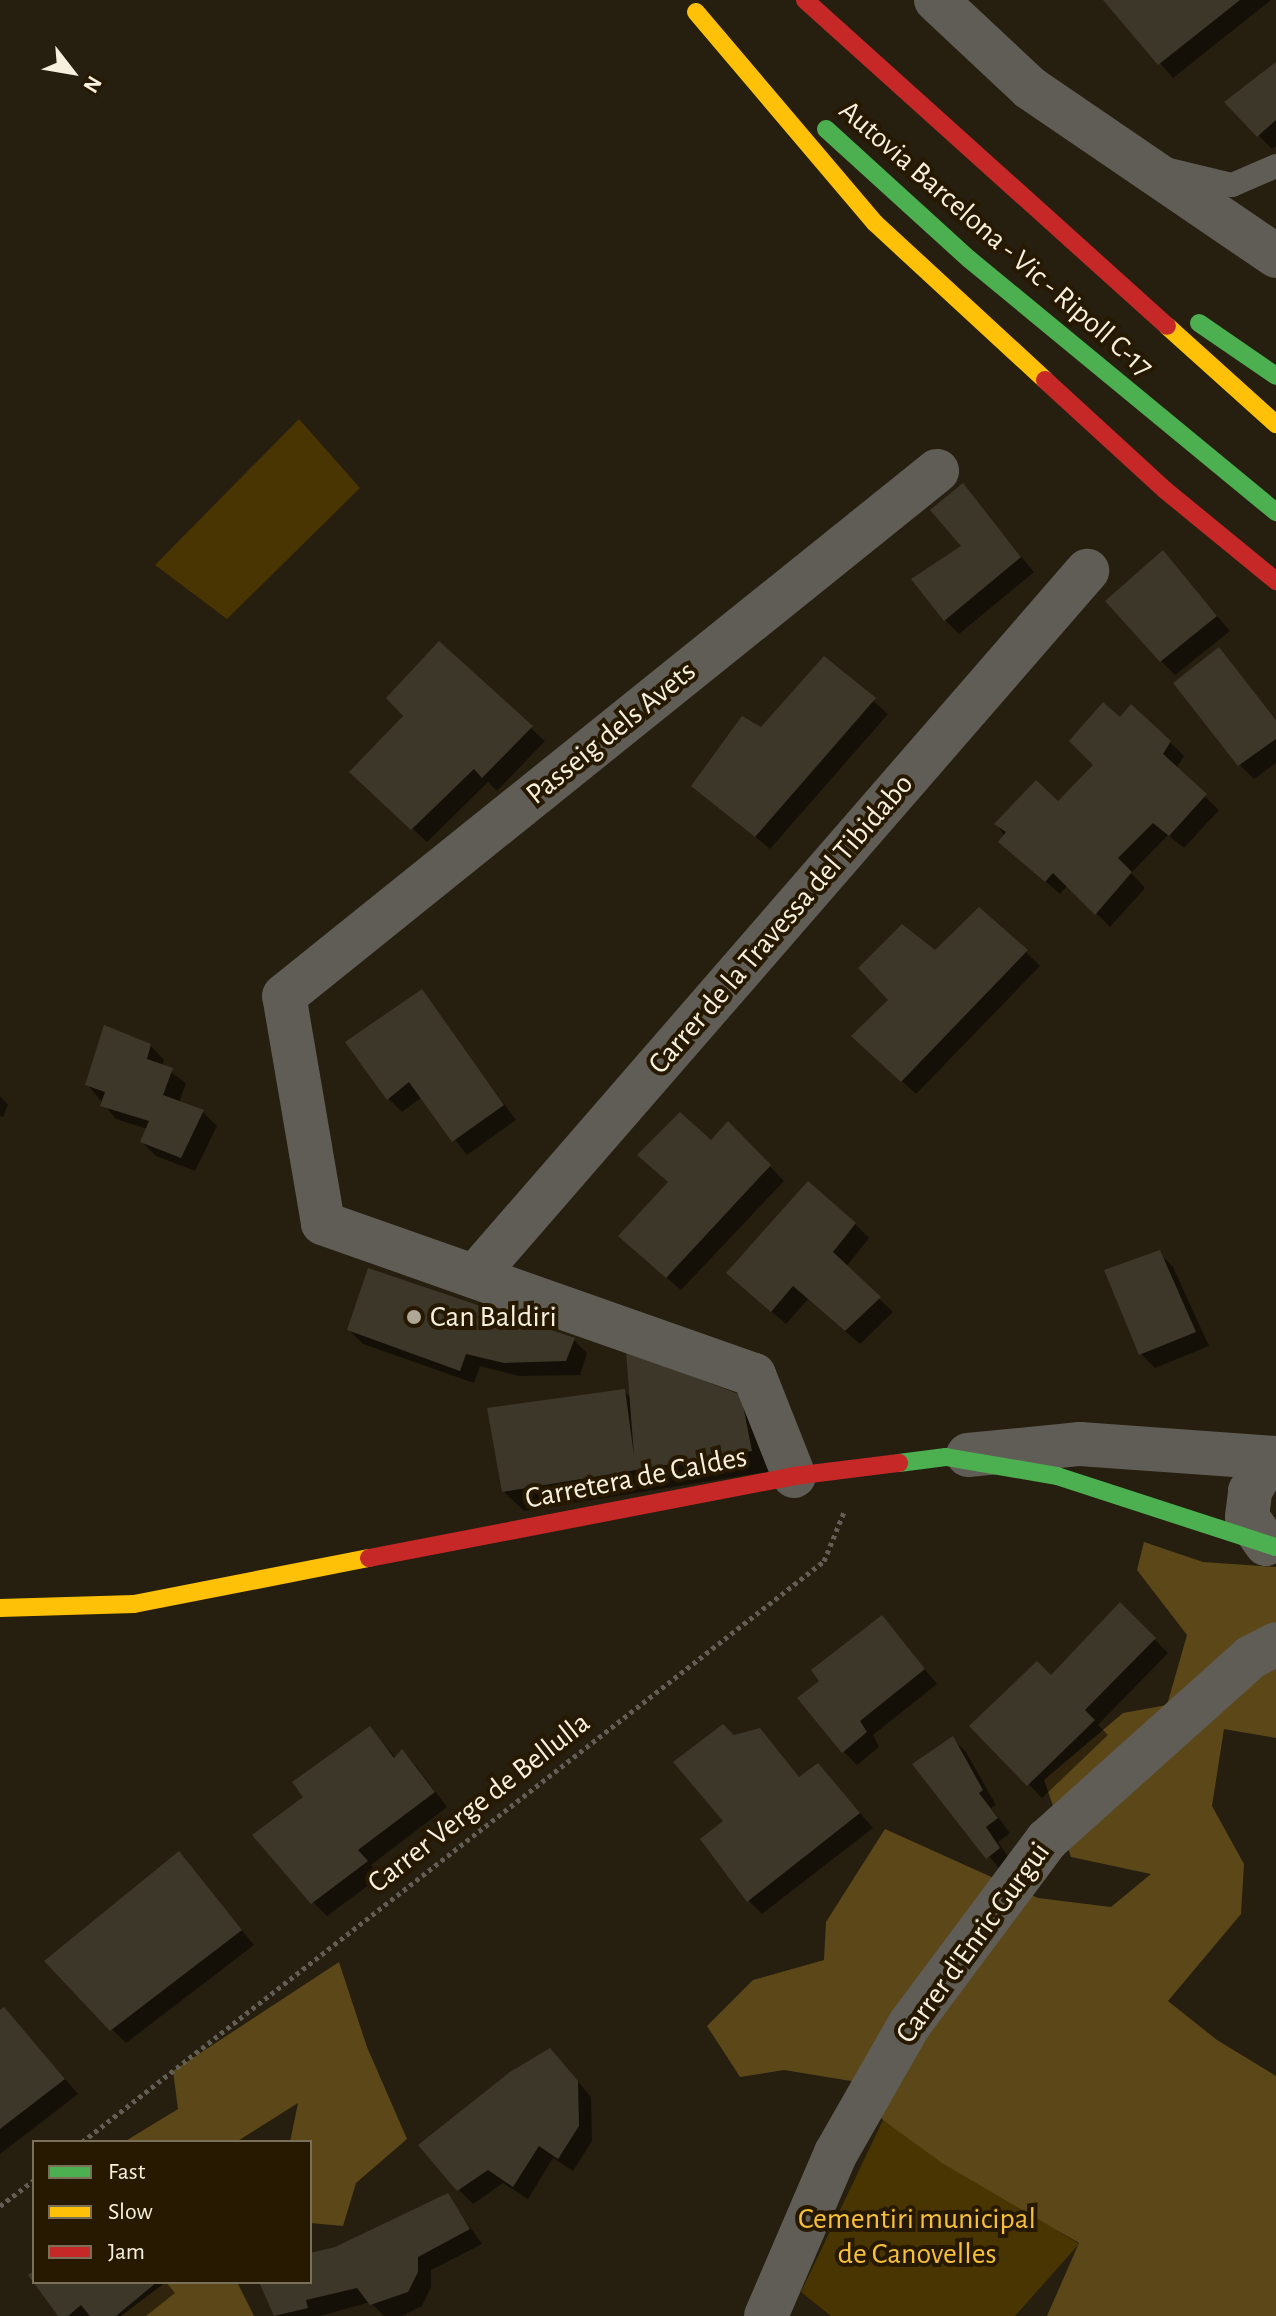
<!DOCTYPE html>
<html>
<head>
<meta charset="utf-8">
<style>
	body { margin:0 }
	#map { position:relative; width:1276px; height:2316px; overflow:hidden; background:#261f0f; font-family:"Alegreya Sans",sans-serif }
	div>[style] { position:absolute }
	[style*='--x'] { left:calc(var(--x)*1px); top:calc(var(--y)*1px); width:calc(var(--w)*1px); rotate:calc(var(--a)*1deg) }
	.green>* { inset:0; background:#483502 }
	.forest>* { inset:0; background:#5b4718 }
	.shadow>* { inset:0; background:#0007 }
	.building>* { inset:0; background:#3d372a }
	.path>* { height:5px; margin-top:-2.5px; transform-origin:0; background:repeating-linear-gradient(90deg,#625d55 0 4px,transparent 0 8px) }
	.lane>* { height:24px; margin:-12px; padding:0 12px; transform-origin:12px; border-radius:12px; background:#605d56 }
	.street>* { height:44px; margin:-22px; padding:0 22px; transform-origin:22px; border-radius:22px; background:#605d56 }
	.fast>* { height:18px; margin:-9px; padding:0 9px; transform-origin:9px; border-radius:9px; background:#4caf50 }
	.slow>* { height:18px; margin:-9px; padding:0 9px; transform-origin:9px; border-radius:9px; background:#ffc107 }
	.jam>* { height:18px; margin:-9px; padding:0 9px; transform-origin:9px; border-radius:9px; background:#c62828 }
	.dots>* { width:22px; height:22px; translate:-50% -50%; box-sizing:border-box; border:4px solid #261900; border-radius:50% }
	span { translate:-50% -50%; white-space:nowrap; text-align:center; line-height:1.15; -webkit-text-stroke:8px #261900; paint-order:stroke }
	.street-label { font-size:30px; color:#f8f0df }
	.poi-label { font-size:30px; color:#f8f0df }
	.left { translate:0 -50%; text-align:left }
	.park-label { font-size:30px; color:#f7c03a }
	.legend { position:absolute; left:32px; top:2140px; width:280px; height:144px; box-sizing:border-box; background:#261900; border:2px solid #7a6f59; margin:0; padding:10px 14px; list-style:none; font-size:24px; color:#f8f0df }
	.legend li { display:flex; align-items:center; gap:16px; height:40px }
	.legend b { width:40px; border:2px solid #7a6f59 }
	.north { position:absolute; left:32px; top:32px; width:80px; height:80px; -webkit-text-stroke:6px #261900; paint-order:stroke; rotate:121deg; font-size:22px; font-weight:700; line-height:32px; text-align:center; color:#f8f0df }
	.north::after { content:''; display:block; margin:auto; width:28px; height:36px; background:#f8f0df; clip-path:polygon(50% 0,100% 100%,50% 72%,0 100%) }
</style>
</head>
<body>
<div id="map">
	<div class="green">
		<i style="clip-path:polygon(299px 419px,360px 488px,227px 619px,155px 565px)"></i>
		<i style="clip-path:polygon(883px 2120px,1079px 2244px,1015px 2316px,831px 2316px,801px 2292px)"></i>
	</div>
	<div class="forest">
		<i style="clip-path:polygon(1144px 1542px,1203px 1562px,1276px 1567px,1276px 1738px,1224px 1729px,1212px 1806px,1244px 1864px,1241px 1914px,1168px 2001px,1217px 2040px,1276px 2076px,1276px 2316px,1047px 2316px,1079px 2243px,942px 2163px,883px 2120px,857px 2082px,784px 2070px,740px 2077px,707px 2026px,753px 1980px,824px 1960px,826px 1922px,885px 1829px,1038px 1898px,1111px 1907px,1151px 1874px,1071px 1857px,1044px 1780px,1123px 1713px,1167px 1705px,1187px 1635px,1137px 1570px)"></i>
		<i style="clip-path:polygon(339px 1962px,367px 2047px,407px 2139px,356px 2183px,343px 2226px,310px 2223px,310px 2142px,290px 2142px,298px 2103px,236px 2142px,124px 2142px,178px 2109px,173px 2071px)"></i>
		<i style="clip-path:polygon(166px 2282px,237px 2282px,254px 2316px,121px 2316px)"></i>
	</div>
	<div class="shadow">
		<i style="clip-path:polygon(1105px 0,1271px 0,1173px 78px)"></i>
		<i style="clip-path:polygon(1276px 65px,1276px 146px,1272px 149px,1227px 103px)"></i>
		<i style="clip-path:polygon(963px 486px,1034px 572px,959px 634px,945px 620px,964px 546px)"></i>
		<i style="clip-path:polygon(1163px 553px,1230px 631px,1175px 675px,1161px 661px)"></i>
		<i style="clip-path:polygon(439px 644px,545px 741px,497px 791px,488px 782px,427px 842px,366px 786px)"></i>
		<i style="clip-path:polygon(1219px 650px,1276px 719px,1276px 763px,1254px 779px,1240px 765px)"></i>
		<i style="clip-path:polygon(824px 659px,888px 714px,770px 849px,694px 786px,762px 729px)"></i>
		<i style="clip-path:polygon(1120px 720px,1170px 742px,1184px 756px,1176px 769px,1219px 810px,1184px 848px,1168px 835px,1131px 873px,1145px 888px,1110px 927px,1068px 885px,1060px 894px,1015px 855px,997px 824px,1058px 804px,1096px 765px)"></i>
		<i style="clip-path:polygon(935px 952px,1026px 952px,1040px 966px,916px 1094px,868px 1050px)"></i>
		<i style="clip-path:polygon(421px 992px,516px 1120px,467px 1155px,422px 1097px,402px 1112px,388px 1098px)"></i>
		<i style="clip-path:polygon(150px 1045px,164px 1060px,162px 1066px,186px 1083px,179px 1103px,203px 1112px,217px 1126px,195px 1171px,156px 1156px,142px 1142px,147px 1129px,116px 1119px,87px 1084px)"></i>
		<i style="clip-path:polygon(0 1096px,8px 1105px,3px 1117px,0 1116px)"></i>
		<i style="clip-path:polygon(728px 1124px,784px 1181px,681px 1290px,634px 1250px)"></i>
		<i style="clip-path:polygon(855px 1224px,869px 1238px,846px 1267px,893px 1312px,860px 1344px,808px 1299px,786px 1324px,742px 1286px)"></i>
		<i style="clip-path:polygon(1159px 1253px,1173px 1267px,1209px 1346px,1155px 1368px,1141px 1354px)"></i>
		<i style="clip-path:polygon(349px 1330px,573px 1339px,587px 1353px,580px 1375px,519px 1376px,480px 1366px,474px 1383px,363px 1344px)"></i>
		<i style="clip-path:polygon(624px 1391px,632px 1399px,740px 1396px,771px 1471px,524px 1511px,503px 1491px)"></i>
		<i style="clip-path:polygon(1120px 1605px,1168px 1653px,1098px 1725px,1108px 1735px,1042px 1798px,972px 1726px,1051px 1677px)"></i>
		<i style="clip-path:polygon(882px 1618px,937px 1684px,873px 1735px,879px 1747px,857px 1765px,843px 1751px,822px 1681px)"></i>
		<i style="clip-path:polygon(370px 1728px,396px 1758px,402px 1752px,416px 1766px,447px 1807px,371px 1865px,381px 1876px,327px 1916px,313px 1902px,305px 1798px)"></i>
		<i style="clip-path:polygon(759px 1731px,800px 1779px,831px 1780px,873px 1828px,762px 1914px,749px 1901px,726px 1822px,734px 1738px)"></i>
		<i style="clip-path:polygon(952px 1738px,966px 1752px,996px 1805px,991px 1808px,1010px 1833px,998px 1842px,1012px 1862px,1002px 1872px,915px 1765px)"></i>
		<i style="clip-path:polygon(179px 1854px,254px 1945px,126px 2043px,112px 2029px)"></i>
		<i style="clip-path:polygon(4px 2009px,78px 2094px,0 2154px,0 2012px)"></i>
		<i style="clip-path:polygon(564px 2065px,591px 2097px,592px 2141px,573px 2171px,553px 2158px,528px 2199px,503px 2183px,473px 2204px,459px 2190px)"></i>
		<i style="clip-path:polygon(448px 2196px,482px 2244px,431px 2270px,431px 2287px,422px 2306px,402px 2316px,384px 2316px,370px 2302px,320px 2316px,276px 2316px,261px 2282px,310px 2282px,310px 2255px,335px 2249px)"></i>
		<i style="clip-path:polygon(35px 2282px,166px 2282px,175px 2293px,146px 2316px,61px 2316px)"></i>
	</div>
	<div class="building">
		<i style="clip-path:polygon(1103px 0,1240px 0,1158px 65px)"></i>
		<i style="clip-path:polygon(1276px 62px,1276px 120px,1257px 137px,1224px 102px)"></i>
		<i style="clip-path:polygon(963px 483px,1021px 557px,944px 621px,911px 579px,961px 546px,930px 510px)"></i>
		<i style="clip-path:polygon(1163px 550px,1217px 616px,1160px 662px,1105px 601px)"></i>
		<i style="clip-path:polygon(439px 641px,533px 726px,482px 778px,474px 769px,411px 830px,349px 772px,403px 716px,386px 698px)"></i>
		<i style="clip-path:polygon(1219px 647px,1276px 720px,1276px 739px,1238px 766px,1173px 683px)"></i>
		<i style="clip-path:polygon(824px 656px,876px 698px,755px 837px,691px 786px,742px 716px,761px 727px)"></i>
		<i style="clip-path:polygon(1103px 702px,1120px 717px,1131px 704px,1171px 741px,1163px 754px,1207px 794px,1169px 836px,1153px 823px,1118px 858px,1132px 872px,1095px 915px,1053px 873px,1045px 882px,998px 842px,1006px 832px,994px 824px,1036px 780px,1058px 801px,1093px 765px,1069px 741px)"></i>
		<i style="clip-path:polygon(979px 907px,1028px 950px,901px 1082px,851px 1036px,888px 1000px,858px 968px,902px 924px,935px 950px)"></i>
		<i style="clip-path:polygon(422px 989px,504px 1105px,452px 1142px,409px 1082px,387px 1100px,345px 1042px)"></i>
		<i style="clip-path:polygon(104px 1025px,151px 1044px,147px 1059px,173px 1068px,163px 1095px,204px 1110px,181px 1158px,140px 1142px,149px 1121px,100px 1106px,105px 1092px,85px 1085px)"></i>
		<i style="clip-path:polygon(680px 1112px,711px 1140px,728px 1121px,771px 1165px,666px 1278px,618px 1236px,668px 1182px,637px 1155px)"></i>
		<i style="clip-path:polygon(808px 1181px,856px 1223px,833px 1252px,881px 1297px,845px 1331px,793px 1286px,771px 1312px,726px 1273px)"></i>
		<i style="clip-path:polygon(1160px 1250px,1196px 1332px,1139px 1355px,1104px 1270px)"></i>
		<i style="clip-path:polygon(368px 1268px,575px 1338px,566px 1361px,504px 1363px,466px 1354px,460px 1371px,347px 1330px)"></i>
		<i style="clip-path:polygon(626px 1351px,741px 1395px,752px 1451px,502px 1492px,487px 1408px,625px 1389px,634px 1456px)"></i>
		<i style="clip-path:polygon(1120px 1602px,1156px 1638px,1085px 1710px,1095px 1720px,1027px 1786px,969px 1726px,1037px 1661px,1051px 1675px)"></i>
		<i style="clip-path:polygon(882px 1615px,925px 1669px,860px 1721px,867px 1732px,842px 1753px,797px 1698px,819px 1681px,811px 1670px)"></i>
		<i style="clip-path:polygon(723px 1724px,734px 1735px,760px 1728px,799px 1777px,818px 1763px,860px 1813px,747px 1902px,700px 1839px,723px 1821px,673px 1762px)"></i>
		<i style="clip-path:polygon(370px 1726px,394px 1758px,402px 1749px,435px 1792px,358px 1850px,368px 1861px,311px 1904px,252px 1835px,303px 1797px,292px 1782px)"></i>
		<i style="clip-path:polygon(953px 1736px,983px 1790px,979px 1793px,998px 1818px,986px 1827px,1000px 1848px,986px 1859px,912px 1764px)"></i>
		<i style="clip-path:polygon(179px 1851px,242px 1930px,110px 2031px,44px 1961px)"></i>
		<i style="clip-path:polygon(4px 2007px,65px 2079px,0 2129px,0 2010px)"></i>
		<i style="clip-path:polygon(550px 2048px,578px 2081px,579px 2126px,558px 2159px,539px 2146px,513px 2187px,488px 2170px,457px 2191px,418px 2145px,510px 2072px)"></i>
		<i style="clip-path:polygon(448px 2193px,470px 2229px,418px 2257px,418px 2272px,408px 2292px,370px 2305px,357px 2288px,306px 2300px,308px 2308px,274px 2316px,259px 2282px,310px 2282px,310px 2253px,335px 2247px)"></i>
		<i style="clip-path:polygon(34px 2271px,34px 2282px,157px 2282px,116px 2316px,90px 2316px,81px 2305px,68px 2316px,58px 2316px,28px 2275px)"></i>
	</div>
	<div class="path">
		<i style="--x:82;--y:2142;--w:942;--a:-38.06"></i>
		<i style="--x:824;--y:1561;--w:53;--a:-67.8"></i>
		<i style="--x:0;--y:2206;--w:43;--a:-37.4"></i>
	</div>
	<div class="lane">
		<i style="--x:1169;--y:170;--w:65;--a:13.4"></i>
		<i style="--x:1232;--y:185;--w:48;--a:-23.4"></i>
	</div>
	<div class="street">
		<i style="--x:936;--y:0;--w:129;--a:43.1"></i>
		<i style="--x:1030;--y:88;--w:298;--a:34.3"></i>
		<i style="--x:475;--y:1276;--w:934;--a:-49.04"></i>
		<i style="--x:968;--y:1455;--w:113;--a:-5.6"></i>
		<i style="--x:1080;--y:1444;--w:196;--a:4.1"></i>
		<i style="--x:794;--y:1476;--w:109;--a:-111.6"></i>
		<i style="--x:754;--y:1375;--w:457;--a:-160.6"></i>
		<i style="--x:323;--y:1223;--w:230;--a:-99.7"></i>
		<i style="--x:284;--y:996;--w:838;--a:-38.8"></i>
		<i style="--x:1266;--y:1544;--w:33;--a:-125"></i>
		<i style="--x:1247;--y:1517;--w:26;--a:-83"></i>
		<i style="--x:1250;--y:1491;--w:35;--a:-59"></i>
		<i style="--x:766;--y:2316;--w:177;--a:-66.8"></i>
		<i style="--x:836;--y:2153;--w:147;--a:-60.3"></i>
		<i style="--x:909;--y:2025;--w:231;--a:-53.3"></i>
		<i style="--x:1047;--y:1840;--w:274;--a:-41.9"></i>
		<i style="--x:1251;--y:1657;--w:28;--a:-27"></i>
	</div>
	<div class="fast">
		<i style="--x:826;--y:129;--w:193;--a:42.3"></i>
		<i style="--x:969;--y:259;--w:398;--a:39.5"></i>
		<i style="--x:1199;--y:323;--w:93;--a:34.5"></i>
		<i style="--x:899;--y:1463;--w:47;--a:-7.3"></i>
		<i style="--x:946;--y:1457;--w:113;--a:9.7"></i>
		<i style="--x:1057;--y:1476;--w:230;--a:18"></i>
	</div>
	<div class="slow">
		<i style="--x:696;--y:12;--w:277;--a:49.7"></i>
		<i style="--x:875;--y:223;--w:231;--a:42.7"></i>
		<i style="--x:1167;--y:326;--w:147;--a:42"></i>
		<i style="--x:0;--y:1608;--w:134;--a:-1.7"></i>
		<i style="--x:134;--y:1604;--w:239;--a:-11.1"></i>
	</div>
	<div class="jam">
		<i style="--x:805;--y:0;--w:487;--a:42"></i>
		<i style="--x:1045;--y:380;--w:163;--a:42.5"></i>
		<i style="--x:1165;--y:490;--w:144;--a:39.3"></i>
		<i style="--x:369;--y:1558;--w:433;--a:-10.9"></i>
		<i style="--x:794;--y:1476;--w:106;--a:-7.1"></i>
	</div>
	<div class="dots">
		<i style="left:414px;top:1317px;background:#aea796"></i>
	</div>
	<div class="street-label">
		<span style="left:996px;top:239px;rotate:41deg">Autovia Barcelona - Vic - Ripoll C-17</span>
		<span style="left:611px;top:733px;rotate:-39deg">Passeig dels Avets</span>
		<span style="left:781px;top:924px;rotate:-49deg">Carrer de la Travessa del Tibidabo</span>
		<span style="left:636px;top:1478px;rotate:-11deg">Carretera de Caldes</span>
		<span style="left:479px;top:1803px;rotate:-38deg">Carrer Verge de Bellulla</span>
		<span style="left:973px;top:1943px;rotate:-54deg">Carrer d'Enric Gurgui</span>
	</div>
	<div class="poi-label">
		<span class="left" style="left:430px;top:1317px">Can Baldiri</span>
	</div>
	<div class="park-label">
		<span style="left:917px;top:2236px">Cementiri municipal<br>de Canovelles</span>
	</div>
	<ul class="legend">
	<li><b style="height:10px;background:#4caf50"></b>Fast</li>
	<li><b style="height:10px;background:#ffc107"></b>Slow</li>
	<li><b style="height:10px;background:#c62828"></b>Jam</li>
	</ul>
	<div class="north">N</div>
</div>
</body>
</html>
